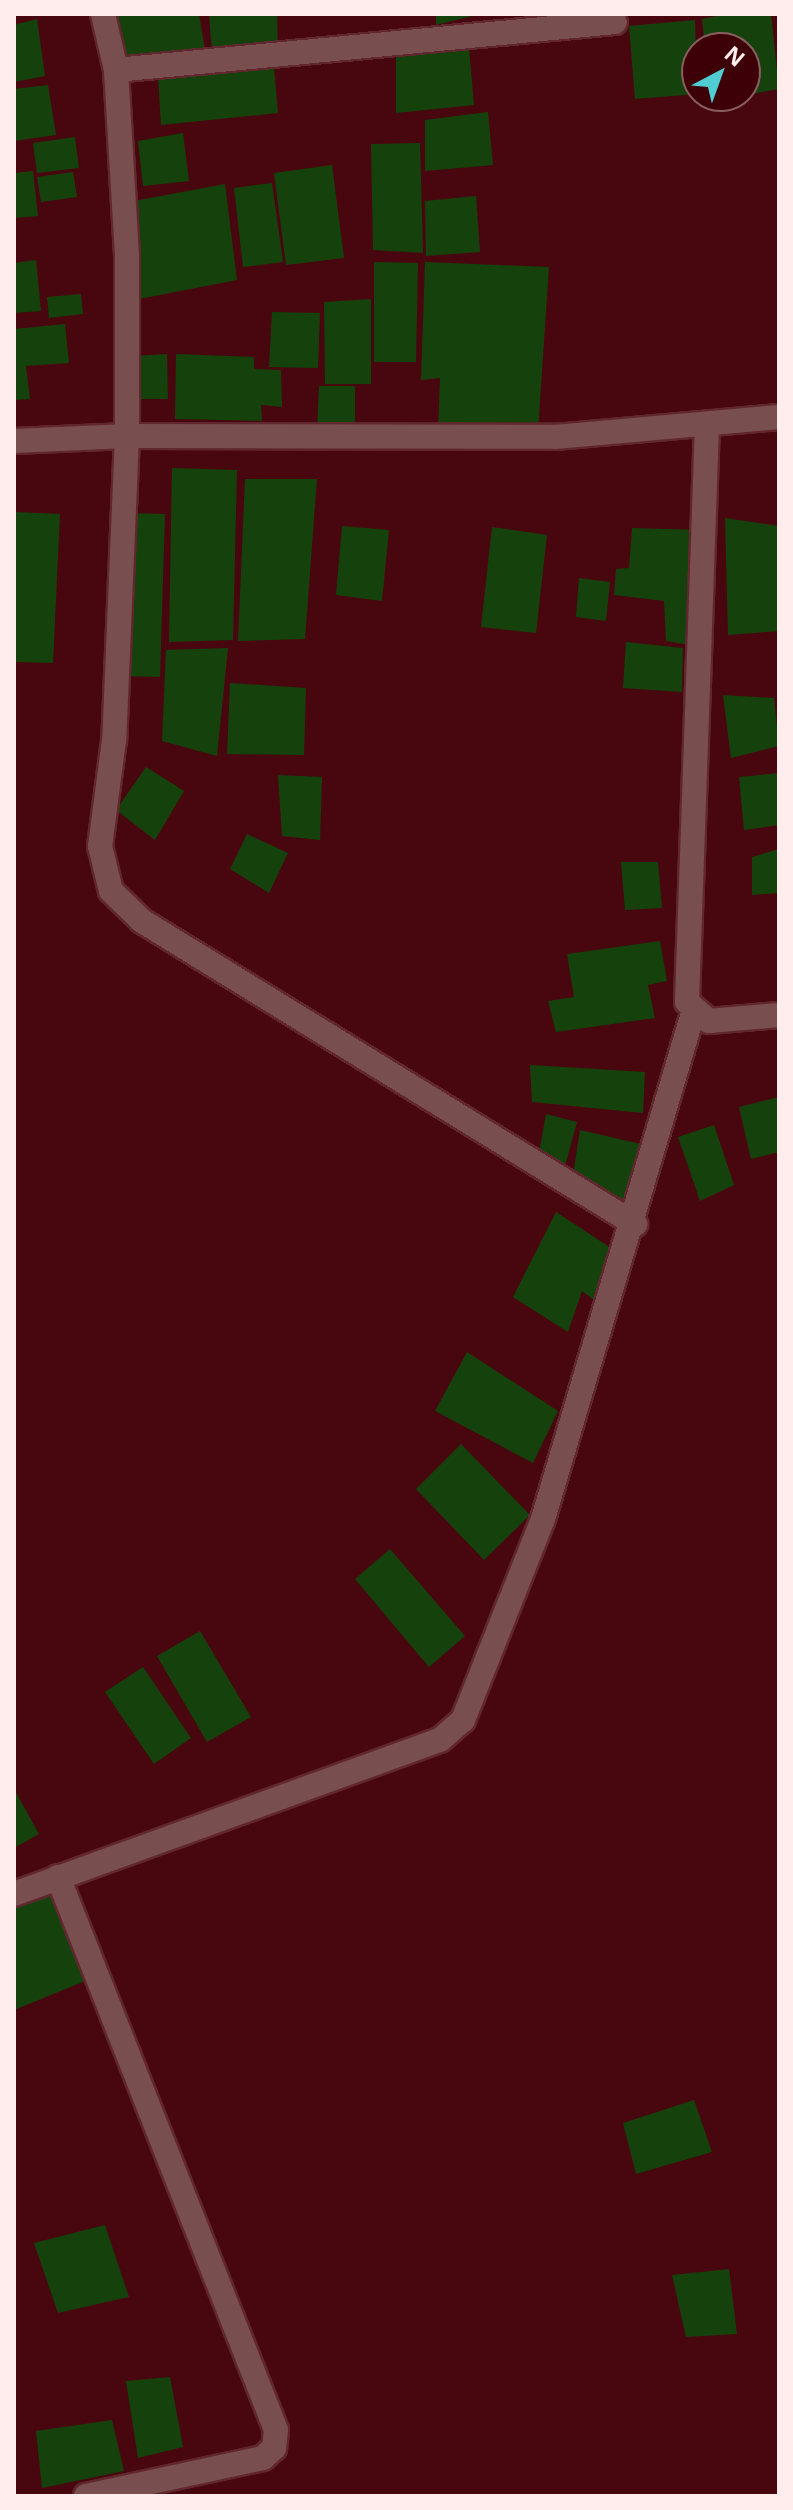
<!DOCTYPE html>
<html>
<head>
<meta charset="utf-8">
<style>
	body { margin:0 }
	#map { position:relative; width:793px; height:2510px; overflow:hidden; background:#48070f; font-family:"Open Sans",sans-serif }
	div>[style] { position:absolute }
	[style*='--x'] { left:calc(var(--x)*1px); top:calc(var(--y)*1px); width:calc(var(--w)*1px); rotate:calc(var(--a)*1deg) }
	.building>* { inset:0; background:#15420c }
	.roads { filter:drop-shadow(2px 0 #62272e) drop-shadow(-2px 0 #62272e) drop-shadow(0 2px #62272e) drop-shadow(0 -2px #62272e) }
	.minor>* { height:24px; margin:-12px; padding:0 12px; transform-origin:12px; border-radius:12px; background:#794e4e }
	span { translate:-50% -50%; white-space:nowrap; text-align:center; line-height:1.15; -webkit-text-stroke:7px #3c0006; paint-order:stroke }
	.frame { position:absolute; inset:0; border:16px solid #ffeded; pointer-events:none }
	.north { position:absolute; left:681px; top:32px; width:80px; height:80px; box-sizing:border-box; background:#3c0006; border:2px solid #8a5f62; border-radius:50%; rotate:41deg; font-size:22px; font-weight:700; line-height:32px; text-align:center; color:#ffeded }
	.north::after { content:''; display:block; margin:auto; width:28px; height:36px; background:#51ccd3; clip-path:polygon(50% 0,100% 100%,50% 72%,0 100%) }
</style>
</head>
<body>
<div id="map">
	<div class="building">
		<i style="clip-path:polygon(115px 14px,199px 14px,205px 50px,123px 60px)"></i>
		<i style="clip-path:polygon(209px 14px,277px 14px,278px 49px,212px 53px)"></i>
		<i style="clip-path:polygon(436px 14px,476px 14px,476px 15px,436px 25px)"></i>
		<i style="clip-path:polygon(727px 14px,771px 14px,779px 89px,745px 95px,745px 48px,705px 48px,702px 19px)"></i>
		<i style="clip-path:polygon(37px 19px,45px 76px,14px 82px,14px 25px)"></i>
		<i style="clip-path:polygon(695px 20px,697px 94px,635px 99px,629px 26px)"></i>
		<i style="clip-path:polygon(469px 48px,474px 105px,396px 113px,396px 55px)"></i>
		<i style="clip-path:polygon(274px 68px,278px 113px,161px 125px,158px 76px)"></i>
		<i style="clip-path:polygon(48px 85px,56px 135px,14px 141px,14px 89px)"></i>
		<i style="clip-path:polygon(488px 112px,493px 165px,425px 171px,425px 120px)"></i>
		<i style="clip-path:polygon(183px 133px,189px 181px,143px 186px,138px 141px)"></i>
		<i style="clip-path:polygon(75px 137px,79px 168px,37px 173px,33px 143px)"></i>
		<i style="clip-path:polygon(420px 143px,423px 253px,373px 250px,371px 144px)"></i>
		<i style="clip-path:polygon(332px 165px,344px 258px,286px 265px,274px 173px)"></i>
		<i style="clip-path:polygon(33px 171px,38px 216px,14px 218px,14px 173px)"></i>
		<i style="clip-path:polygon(73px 172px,77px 197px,41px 202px,37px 177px)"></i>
		<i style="clip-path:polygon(272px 183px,283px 262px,243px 267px,234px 188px)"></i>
		<i style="clip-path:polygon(225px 184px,237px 280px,139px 299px,134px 201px)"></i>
		<i style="clip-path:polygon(476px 196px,480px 252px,426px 256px,425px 201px)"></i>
		<i style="clip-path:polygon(36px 260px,41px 311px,14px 313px,14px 263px)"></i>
		<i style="clip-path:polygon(374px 262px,418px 263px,416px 362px,374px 362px)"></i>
		<i style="clip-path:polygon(425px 262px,549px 267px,538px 431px,438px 433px,440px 378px,421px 380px)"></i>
		<i style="clip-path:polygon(81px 294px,83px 314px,49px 318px,47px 297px)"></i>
		<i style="clip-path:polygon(371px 299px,371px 384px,325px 384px,324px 302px)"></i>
		<i style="clip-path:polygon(272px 312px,320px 313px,318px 368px,269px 367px)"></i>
		<i style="clip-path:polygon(65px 324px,69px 363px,26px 366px,30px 399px,14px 400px,14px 329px)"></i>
		<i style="clip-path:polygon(167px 354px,168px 399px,132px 399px,131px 356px)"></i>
		<i style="clip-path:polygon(176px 354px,254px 357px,254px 369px,281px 370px,282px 407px,261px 405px,262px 421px,175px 419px)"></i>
		<i style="clip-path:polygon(319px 386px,355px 386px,355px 431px,317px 430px)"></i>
		<i style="clip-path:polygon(172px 468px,237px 470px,233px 640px,169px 642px)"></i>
		<i style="clip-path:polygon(245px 479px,317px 479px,305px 639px,238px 641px)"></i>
		<i style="clip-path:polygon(14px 512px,60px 514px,53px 663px,14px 662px)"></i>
		<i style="clip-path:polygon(125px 513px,165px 514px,160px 677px,120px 676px)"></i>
		<i style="clip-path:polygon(725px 518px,779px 526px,779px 631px,728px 635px)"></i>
		<i style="clip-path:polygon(342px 526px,389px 530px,382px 601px,336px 595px)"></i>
		<i style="clip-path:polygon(492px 527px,547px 535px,536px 633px,481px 627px)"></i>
		<i style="clip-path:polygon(632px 528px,700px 530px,696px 646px,666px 641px,664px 601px,614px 595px,616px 569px,629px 568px)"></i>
		<i style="clip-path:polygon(579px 578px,610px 582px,606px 621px,576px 617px)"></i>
		<i style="clip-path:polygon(626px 642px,683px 648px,682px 692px,623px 688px)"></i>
		<i style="clip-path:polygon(228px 648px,217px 756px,162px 741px,166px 650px)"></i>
		<i style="clip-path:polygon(230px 683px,306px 688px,304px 755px,227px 754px)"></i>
		<i style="clip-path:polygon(723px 695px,774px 698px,779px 746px,731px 758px)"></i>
		<i style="clip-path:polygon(146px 767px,184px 791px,155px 840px,116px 810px)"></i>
		<i style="clip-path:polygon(779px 773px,779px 825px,744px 830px,739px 777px)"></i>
		<i style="clip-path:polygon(278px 775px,322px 777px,320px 840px,282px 836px)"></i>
		<i style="clip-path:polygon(247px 834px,288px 853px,269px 893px,230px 869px)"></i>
		<i style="clip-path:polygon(779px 849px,779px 893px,752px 895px,752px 857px)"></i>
		<i style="clip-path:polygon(621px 862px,658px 862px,662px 908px,625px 910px)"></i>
		<i style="clip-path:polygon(660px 941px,667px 981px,648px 985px,655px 1018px,556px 1032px,548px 1001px,574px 997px,567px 954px)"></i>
		<i style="clip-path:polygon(530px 1065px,645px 1072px,643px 1113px,532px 1102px)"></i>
		<i style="clip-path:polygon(779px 1097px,779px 1152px,751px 1159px,739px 1107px)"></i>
		<i style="clip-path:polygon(546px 1114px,577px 1122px,565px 1166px,537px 1164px)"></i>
		<i style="clip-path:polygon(714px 1125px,734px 1185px,700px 1201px,678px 1137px)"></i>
		<i style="clip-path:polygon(580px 1130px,641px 1144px,630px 1202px,571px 1187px)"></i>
		<i style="clip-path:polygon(556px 1212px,614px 1250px,594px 1300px,582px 1291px,568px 1332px,513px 1297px)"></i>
		<i style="clip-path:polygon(467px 1352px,558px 1411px,533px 1463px,435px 1411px)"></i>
		<i style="clip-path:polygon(461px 1444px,530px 1515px,484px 1560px,416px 1489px)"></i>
		<i style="clip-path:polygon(390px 1549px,465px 1636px,429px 1667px,355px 1579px)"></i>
		<i style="clip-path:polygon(200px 1631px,251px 1717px,207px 1742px,157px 1656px)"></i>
		<i style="clip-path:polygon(143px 1667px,191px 1738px,154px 1764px,105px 1692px)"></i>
		<i style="clip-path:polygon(14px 1789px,39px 1834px,14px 1848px)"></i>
		<i style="clip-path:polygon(54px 1893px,90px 1979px,14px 2010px,14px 1909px)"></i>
		<i style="clip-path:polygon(694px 2100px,712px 2152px,636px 2174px,623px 2123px)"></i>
		<i style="clip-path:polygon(105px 2225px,129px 2297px,58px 2313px,34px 2243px)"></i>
		<i style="clip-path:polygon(729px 2269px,737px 2334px,686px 2337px,672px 2275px)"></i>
		<i style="clip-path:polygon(170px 2377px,183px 2447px,138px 2458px,126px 2381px)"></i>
		<i style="clip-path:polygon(112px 2420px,124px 2471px,42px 2488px,36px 2431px)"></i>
	</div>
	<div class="roads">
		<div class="minor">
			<i style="--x:103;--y:14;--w:57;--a:76.9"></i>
			<i style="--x:116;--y:70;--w:186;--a:86.6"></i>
			<i style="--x:127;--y:256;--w:180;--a:90"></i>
			<i style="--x:127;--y:436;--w:428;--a:0.1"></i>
			<i style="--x:555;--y:437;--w:225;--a:-5.1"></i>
			<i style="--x:116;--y:70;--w:501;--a:-5.49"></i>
			<i style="--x:707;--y:425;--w:577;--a:91.99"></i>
			<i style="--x:687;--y:1002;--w:29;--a:41"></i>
			<i style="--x:709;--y:1021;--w:70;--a:-4.9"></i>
			<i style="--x:14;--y:441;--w:113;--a:-2.5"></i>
			<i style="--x:127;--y:436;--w:304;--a:92.4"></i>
			<i style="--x:114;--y:740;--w:107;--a:97.5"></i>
			<i style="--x:100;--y:846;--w:46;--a:76.3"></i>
			<i style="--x:111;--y:891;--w:43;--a:44.1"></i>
			<i style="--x:142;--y:921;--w:579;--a:31.58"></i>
			<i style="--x:58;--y:1877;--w:594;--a:68.48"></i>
			<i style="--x:276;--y:2430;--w:18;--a:96"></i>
			<i style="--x:274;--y:2448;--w:15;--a:138"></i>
			<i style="--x:263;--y:2458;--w:181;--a:167.9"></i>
			<i style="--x:14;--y:1894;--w:453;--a:-19.9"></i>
			<i style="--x:440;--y:1740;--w:30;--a:-41"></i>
			<i style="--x:463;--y:1720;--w:216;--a:-68.3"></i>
			<i style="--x:543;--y:1519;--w:531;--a:-73.48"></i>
		</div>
	</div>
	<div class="frame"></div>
	<div class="north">N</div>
</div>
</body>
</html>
